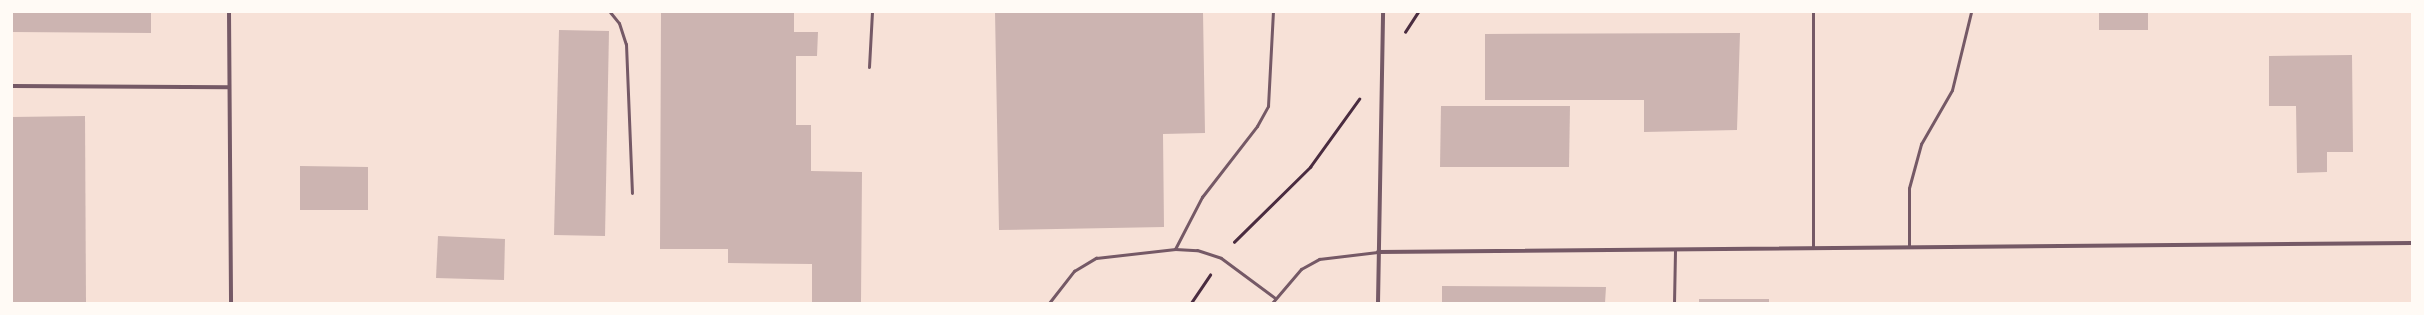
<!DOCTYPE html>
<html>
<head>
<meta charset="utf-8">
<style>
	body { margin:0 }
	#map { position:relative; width:2424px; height:315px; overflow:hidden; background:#f7e1d7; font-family:Signika,sans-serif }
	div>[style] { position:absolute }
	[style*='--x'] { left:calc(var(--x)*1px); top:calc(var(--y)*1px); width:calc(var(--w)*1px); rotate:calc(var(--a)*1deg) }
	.building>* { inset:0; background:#ccb4b1 }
	.path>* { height:2.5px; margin:-1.25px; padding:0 1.25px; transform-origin:1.25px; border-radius:1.25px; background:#4a2c40 }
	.service>* { height:3px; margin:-1.5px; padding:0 1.5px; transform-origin:1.5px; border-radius:1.5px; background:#755966 }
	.minor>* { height:4px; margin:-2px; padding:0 2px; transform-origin:2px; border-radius:2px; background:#755966 }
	span { translate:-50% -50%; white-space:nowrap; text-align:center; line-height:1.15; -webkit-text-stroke:3.5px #fffaf5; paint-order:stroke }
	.frame { position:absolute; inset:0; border:13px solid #fffaf5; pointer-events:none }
</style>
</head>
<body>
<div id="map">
	<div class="building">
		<i style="clip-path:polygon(12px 12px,151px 12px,151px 33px,12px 32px)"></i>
		<i style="clip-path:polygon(661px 12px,794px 12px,794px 32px,818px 32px,817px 56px,796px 56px,796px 125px,811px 125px,811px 171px,862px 172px,861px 303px,812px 303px,812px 264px,728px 263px,728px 249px,660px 249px)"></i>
		<i style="clip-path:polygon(995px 12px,1203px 12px,1205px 133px,1163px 134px,1164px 227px,999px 230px)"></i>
		<i style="clip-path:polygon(2099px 12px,2148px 12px,2148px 30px,2099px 30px)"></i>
		<i style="clip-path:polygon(559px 30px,609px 31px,605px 236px,554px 235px)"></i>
		<i style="clip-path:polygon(1740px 33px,1737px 130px,1644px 132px,1644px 100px,1485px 100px,1485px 34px)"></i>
		<i style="clip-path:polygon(2352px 55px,2353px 152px,2327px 152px,2327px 172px,2297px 173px,2296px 106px,2269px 106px,2269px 56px)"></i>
		<i style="clip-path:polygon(1441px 106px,1570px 106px,1569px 167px,1440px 167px)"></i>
		<i style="clip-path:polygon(85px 116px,86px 303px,12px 303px,12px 117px)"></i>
		<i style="clip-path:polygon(300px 166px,368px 167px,368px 210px,300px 210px)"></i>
		<i style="clip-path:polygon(438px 236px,505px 239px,504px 280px,436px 278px)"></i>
		<i style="clip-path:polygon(1442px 286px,1606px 287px,1605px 303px,1442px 303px)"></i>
		<i style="clip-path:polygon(1699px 299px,1769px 299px,1769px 303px,1699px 303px)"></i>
	</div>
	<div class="path">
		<i style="--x:1405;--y:32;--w:24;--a:-57"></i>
		<i style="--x:1234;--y:242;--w:107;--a:-44.6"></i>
		<i style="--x:1310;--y:167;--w:84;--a:-54.2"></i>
		<i style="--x:1191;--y:303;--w:34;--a:-56"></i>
	</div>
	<div class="service">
		<i style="--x:610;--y:12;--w:14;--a:51"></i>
		<i style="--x:619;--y:23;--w:22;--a:72"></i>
		<i style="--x:626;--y:44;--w:149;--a:87.7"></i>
		<i style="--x:869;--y:67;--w:55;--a:-86.9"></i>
		<i style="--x:1909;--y:247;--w:59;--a:-90"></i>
		<i style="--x:1909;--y:188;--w:46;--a:-74.7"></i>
		<i style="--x:1921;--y:144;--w:62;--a:-60.1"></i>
		<i style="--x:1952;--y:90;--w:80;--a:-76.3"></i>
		<i style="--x:1813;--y:248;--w:236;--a:-90"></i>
		<i style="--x:1175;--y:249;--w:59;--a:-62.6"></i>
		<i style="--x:1202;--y:197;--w:90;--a:-52.2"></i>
		<i style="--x:1257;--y:126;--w:23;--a:-61"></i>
		<i style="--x:1268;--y:106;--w:94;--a:-87"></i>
		<i style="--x:1049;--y:303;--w:41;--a:-52"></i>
		<i style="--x:1074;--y:271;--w:26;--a:-31"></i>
		<i style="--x:1096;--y:258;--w:80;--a:-6.5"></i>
		<i style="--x:1175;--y:249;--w:22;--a:3"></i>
		<i style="--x:1197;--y:250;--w:25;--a:18"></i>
		<i style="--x:1221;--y:258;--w:67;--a:36.5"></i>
		<i style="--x:1272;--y:303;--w:45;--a:-49.5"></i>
		<i style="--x:1301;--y:269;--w:21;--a:-29"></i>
		<i style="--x:1319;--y:259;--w:59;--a:-6.8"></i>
		<i style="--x:1674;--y:303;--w:54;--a:-88.9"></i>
	</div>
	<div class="minor">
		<i style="--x:229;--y:12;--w:291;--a:89.6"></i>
		<i style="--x:12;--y:86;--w:217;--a:0.3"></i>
		<i style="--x:1378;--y:252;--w:1034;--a:-0.5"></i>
		<i style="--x:1378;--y:303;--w:291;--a:-89"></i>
	</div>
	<div class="frame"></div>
</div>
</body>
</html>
